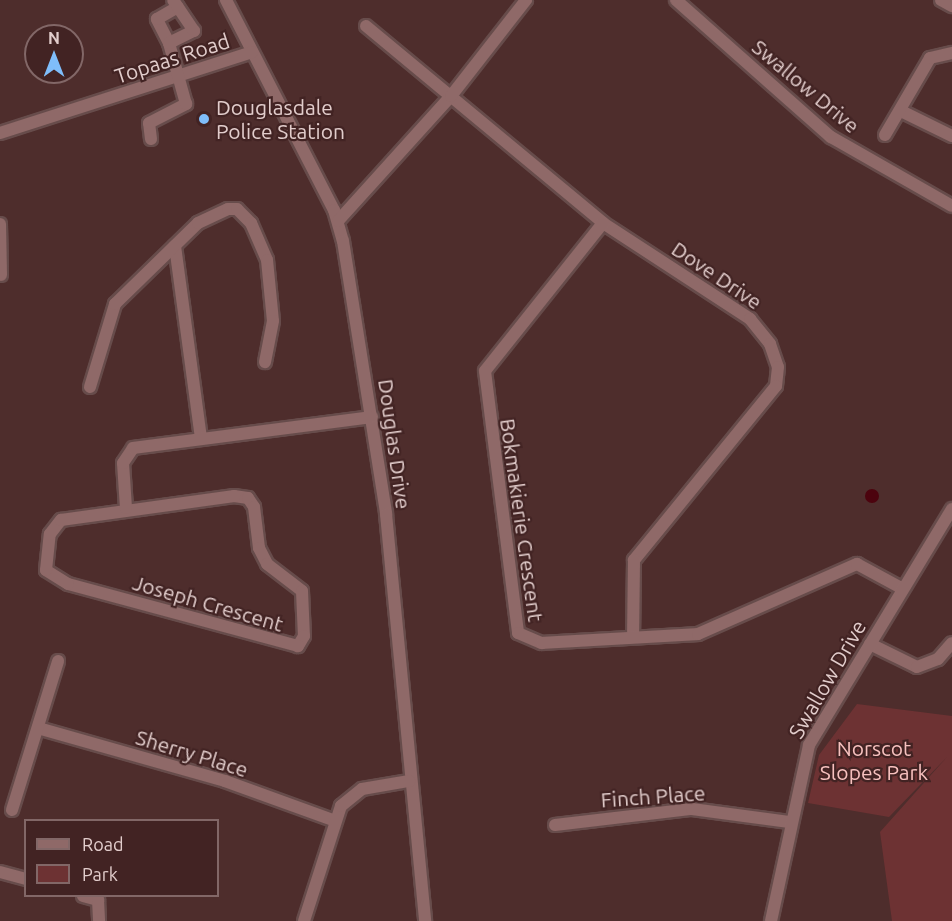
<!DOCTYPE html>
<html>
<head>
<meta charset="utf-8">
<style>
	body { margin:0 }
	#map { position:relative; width:952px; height:921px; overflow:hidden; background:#4e2d2c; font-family:Ubuntu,sans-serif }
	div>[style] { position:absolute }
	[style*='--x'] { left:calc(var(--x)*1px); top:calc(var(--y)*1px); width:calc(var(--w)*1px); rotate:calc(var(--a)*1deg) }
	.green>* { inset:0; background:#6d3233 }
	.water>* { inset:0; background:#4c030e }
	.round { border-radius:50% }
	.roads { filter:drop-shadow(2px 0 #674c4b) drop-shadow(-2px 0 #674c4b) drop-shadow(0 2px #674c4b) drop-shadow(0 -2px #674c4b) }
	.minor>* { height:12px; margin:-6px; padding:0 6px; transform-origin:6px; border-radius:6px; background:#8f6968 }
	.dots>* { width:16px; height:16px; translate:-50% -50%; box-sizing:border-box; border:3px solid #422323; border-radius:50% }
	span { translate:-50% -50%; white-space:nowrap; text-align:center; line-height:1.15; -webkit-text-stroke:4.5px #422323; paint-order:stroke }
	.street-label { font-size:21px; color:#e2cdcc }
	.poi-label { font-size:21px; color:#e2cdcc }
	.left { translate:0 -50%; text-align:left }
	.park-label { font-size:21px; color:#f7c0be }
	.legend { position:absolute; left:24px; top:819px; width:195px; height:78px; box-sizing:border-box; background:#422323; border:2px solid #826767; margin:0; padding:8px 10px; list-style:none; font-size:18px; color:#e2cdcc }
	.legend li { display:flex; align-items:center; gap:12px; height:30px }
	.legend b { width:30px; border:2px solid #826767 }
	.north { position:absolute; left:24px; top:24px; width:60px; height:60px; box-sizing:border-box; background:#422323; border:2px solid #826767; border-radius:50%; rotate:0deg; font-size:16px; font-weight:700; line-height:24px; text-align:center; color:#e2cdcc }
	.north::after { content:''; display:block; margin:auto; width:21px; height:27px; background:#7fbdfa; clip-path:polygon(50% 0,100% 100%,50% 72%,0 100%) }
</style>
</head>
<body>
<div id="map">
	<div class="green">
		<i style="clip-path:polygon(857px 704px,952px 716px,952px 921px,892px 921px,880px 832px,947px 757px,889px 817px,808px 803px,819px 755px)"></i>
	</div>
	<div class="water">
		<i class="round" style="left:865px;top:489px;width:14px;height:14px"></i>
	</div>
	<div class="roads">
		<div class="minor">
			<i style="--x:226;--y:0;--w:236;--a:62.8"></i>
			<i style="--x:334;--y:210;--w:32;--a:74"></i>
			<i style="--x:343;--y:241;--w:276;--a:81"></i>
			<i style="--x:386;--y:514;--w:409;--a:84.5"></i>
			<i style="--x:676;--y:0;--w:207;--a:41.5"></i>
			<i style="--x:831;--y:137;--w:139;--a:29.7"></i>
			<i style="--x:941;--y:0;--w:13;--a:29"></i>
			<i style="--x:366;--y:26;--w:308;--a:39.7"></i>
			<i style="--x:603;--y:223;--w:176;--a:33.1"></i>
			<i style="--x:750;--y:319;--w:32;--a:51"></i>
			<i style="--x:770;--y:344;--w:24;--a:71"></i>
			<i style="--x:778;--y:367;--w:19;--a:96"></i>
			<i style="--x:776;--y:386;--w:225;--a:129.2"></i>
			<i style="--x:634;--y:560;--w:77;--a:90.7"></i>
			<i style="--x:169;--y:43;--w:27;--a:-117"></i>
			<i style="--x:157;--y:19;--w:24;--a:-30"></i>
			<i style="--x:901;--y:111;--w:57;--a:26.1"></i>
			<i style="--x:0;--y:133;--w:265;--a:-17.8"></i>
			<i style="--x:885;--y:135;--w:89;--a:-59.7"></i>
			<i style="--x:930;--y:58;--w:23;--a:-13"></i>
			<i style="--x:151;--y:139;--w:16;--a:-97"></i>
			<i style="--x:149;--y:123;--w:42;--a:-27.2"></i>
			<i style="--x:186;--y:104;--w:63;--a:-105.6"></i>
			<i style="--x:169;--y:43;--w:28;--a:-26"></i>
			<i style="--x:194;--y:31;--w:37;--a:-124"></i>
			<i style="--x:338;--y:221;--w:169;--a:-47.9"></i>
			<i style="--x:451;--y:96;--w:122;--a:-52"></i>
			<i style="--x:603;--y:223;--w:189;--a:128.6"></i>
			<i style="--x:485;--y:371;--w:264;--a:82.8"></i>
			<i style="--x:518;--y:633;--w:26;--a:23"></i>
			<i style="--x:542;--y:643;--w:156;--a:-3.3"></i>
			<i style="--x:698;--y:634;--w:174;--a:-23.8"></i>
			<i style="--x:857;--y:564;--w:52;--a:28.5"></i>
			<i style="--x:0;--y:224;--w:51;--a:88.9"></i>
			<i style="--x:175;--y:246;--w:194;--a:82.3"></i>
			<i style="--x:90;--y:387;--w:87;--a:-73.2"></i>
			<i style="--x:115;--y:304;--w:116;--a:-44.3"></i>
			<i style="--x:198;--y:223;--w:33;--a:-25"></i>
			<i style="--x:228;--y:209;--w:9;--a:0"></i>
			<i style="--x:237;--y:209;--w:20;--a:45"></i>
			<i style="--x:251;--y:223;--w:40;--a:66.6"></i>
			<i style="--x:267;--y:260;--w:61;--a:84.4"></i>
			<i style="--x:273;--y:321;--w:42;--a:101"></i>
			<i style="--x:234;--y:496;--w:14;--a:8"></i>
			<i style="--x:248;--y:498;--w:11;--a:56"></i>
			<i style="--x:254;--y:507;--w:41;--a:83"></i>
			<i style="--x:259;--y:548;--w:18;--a:63"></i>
			<i style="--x:267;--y:564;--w:44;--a:37.6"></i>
			<i style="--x:302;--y:591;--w:45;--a:87.5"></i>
			<i style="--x:304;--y:636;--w:12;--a:121"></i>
			<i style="--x:298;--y:646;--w:238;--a:-164.9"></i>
			<i style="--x:68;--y:584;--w:26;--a:-148"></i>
			<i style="--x:46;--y:570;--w:36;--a:-84"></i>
			<i style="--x:50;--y:534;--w:18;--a:-52"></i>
			<i style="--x:61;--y:520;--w:175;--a:-7.9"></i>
			<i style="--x:126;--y:508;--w:45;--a:-93.8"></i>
			<i style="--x:123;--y:463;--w:18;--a:-56"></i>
			<i style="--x:133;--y:448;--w:241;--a:-7.4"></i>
			<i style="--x:870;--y:644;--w:52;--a:26.1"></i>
			<i style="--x:917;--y:667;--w:22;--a:-21"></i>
			<i style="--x:938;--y:659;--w:21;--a:-49"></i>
			<i style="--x:38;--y:728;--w:194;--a:15.8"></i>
			<i style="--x:225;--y:781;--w:115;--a:19.9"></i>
			<i style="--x:12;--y:810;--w:156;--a:-72.8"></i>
			<i style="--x:555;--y:825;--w:138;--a:-6.7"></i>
			<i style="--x:692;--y:809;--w:98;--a:7.6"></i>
			<i style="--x:0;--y:872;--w:27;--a:15"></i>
			<i style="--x:83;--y:896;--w:16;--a:15"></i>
			<i style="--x:98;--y:900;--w:21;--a:87"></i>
			<i style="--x:304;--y:921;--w:121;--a:-72.2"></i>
			<i style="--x:341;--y:806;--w:27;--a:-39"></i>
			<i style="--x:362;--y:789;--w:48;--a:-9.7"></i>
			<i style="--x:771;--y:921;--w:180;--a:-77.8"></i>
			<i style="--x:809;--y:745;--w:276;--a:-58.8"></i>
		</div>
	</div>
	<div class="dots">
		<i style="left:204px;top:119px;background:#7fbdfa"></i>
	</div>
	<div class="street-label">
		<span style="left:172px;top:58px;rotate:-18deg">Topaas Road</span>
		<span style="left:806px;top:86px;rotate:40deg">Swallow Drive</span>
		<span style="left:717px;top:275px;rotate:34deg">Dove Drive</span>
		<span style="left:395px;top:444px;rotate:82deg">Douglas Drive</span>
		<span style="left:522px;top:520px;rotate:82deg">Bokmakierie Crescent</span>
		<span style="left:208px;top:603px;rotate:16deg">Joseph Crescent</span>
		<span style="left:827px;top:679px;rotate:-60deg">Swallow Drive</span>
		<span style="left:192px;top:753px;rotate:17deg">Sherry Place</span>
		<span style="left:653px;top:796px;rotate:-4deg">Finch Place</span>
	</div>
	<div class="poi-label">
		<span class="left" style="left:216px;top:119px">Douglasdale<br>Police Station</span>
	</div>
	<div class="park-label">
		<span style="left:874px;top:760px">Norscot<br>Slopes Park</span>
	</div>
	<ul class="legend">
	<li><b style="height:8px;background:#8f6968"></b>Road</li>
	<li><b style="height:16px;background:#6d3233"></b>Park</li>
	</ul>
	<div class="north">N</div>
</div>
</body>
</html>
